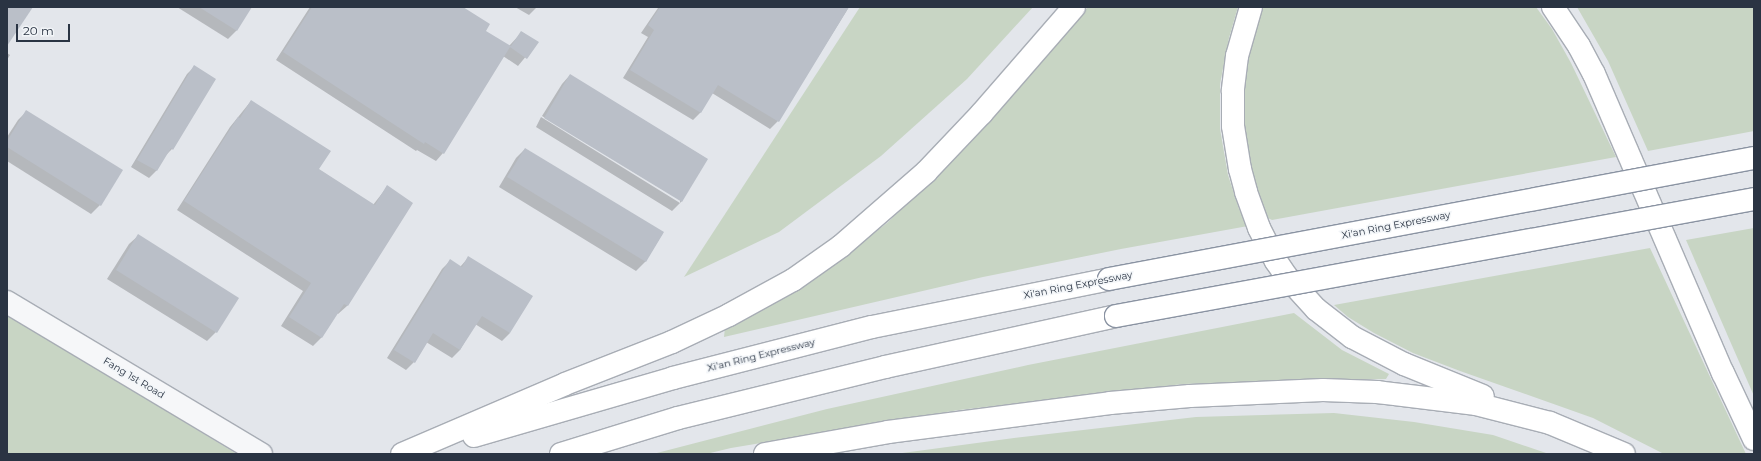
<!DOCTYPE html>
<html>
<head>
<meta charset="utf-8">
<style>
	body { margin:0 }
	#map { position:relative; width:1761px; height:461px; overflow:hidden; background:#e3e6eb; font-family:Montserrat,sans-serif }
	div>[style] { position:absolute }
	[style*='--x'] { left:calc(var(--x)*1px); top:calc(var(--y)*1px); width:calc(var(--w)*1px); rotate:calc(var(--a)*1deg) }
	.green>* { inset:0; background:#c8d5c4 }
	.shadow>* { inset:0; background:#0003 }
	.building>* { inset:0; background:#babfc8 }
	.roads { filter:drop-shadow(1px 0 #a8adb5) drop-shadow(-1px 0 #a8adb5) drop-shadow(0 1px #a8adb5) drop-shadow(0 -1px #a8adb5) }
	.tertiary>* { height:22px; margin:-11px; padding:0 11px; transform-origin:11px; border-radius:11px; background:#f6f7f9 }
	.motorway>* { height:22px; margin:-11px; padding:0 11px; transform-origin:11px; border-radius:11px; background:#fff }
	.bridges { filter:drop-shadow(1px 0 #8a93a2) drop-shadow(-1px 0 #8a93a2) drop-shadow(0 1px #8a93a2) drop-shadow(0 -1px #8a93a2) }
	.motorway-bridge>* { height:22px; margin:-11px; padding:0 11px; transform-origin:11px; border-radius:11px; background:#fff }
	span { translate:-50% -50%; white-space:nowrap; text-align:center; line-height:1.15; -webkit-text-stroke:3px #f2f5f8; paint-order:stroke }
	.street-label { font-size:10px; color:#2a3443 }
	.frame { position:absolute; inset:0; border:8px solid #2a3443; pointer-events:none }
	.scale { position:absolute; left:16px; top:24px; width:54px; height:18px; box-sizing:border-box; border:2px solid #2a3443; border-top:0; padding-left:5px; font-size:12px; line-height:14px; white-space:nowrap; color:#2a3443; -webkit-text-stroke:3px #f2f5f8; paint-order:stroke }
</style>
</head>
<body>
<div id="map">
	<div class="green">
		<i style="clip-path:polygon(860px 7px,1033px 7px,967px 79px,881px 156px,779px 232px,684px 277px)"></i>
		<i style="clip-path:polygon(1088px 7px,1238px 7px,1229px 38px,1220px 84px,1220px 129px,1228px 175px,1239px 209px,1248px 226px,1121px 249px,983px 277px,724px 337px,725px 327px,838px 261px,887px 223px,958px 155px)"></i>
		<i style="clip-path:polygon(1260px 7px,1536px 7px,1552px 29px,1571px 63px,1616px 157px,1272px 220px,1264px 216px,1249px 173px,1243px 138px,1242px 99px,1246px 62px)"></i>
		<i style="clip-path:polygon(1577px 7px,1754px 7px,1754px 131px,1648px 151px,1608px 61px)"></i>
		<i style="clip-path:polygon(1754px 228px,1754px 396px,1686px 240px)"></i>
		<i style="clip-path:polygon(1650px 248px,1746px 454px,1664px 454px,1593px 418px,1460px 371px,1413px 353px,1374px 333px,1348px 317px,1334px 305px)"></i>
		<i style="clip-path:polygon(1294px 313px,1342px 350px,1389px 374px,1386px 379px,1183px 384px,959px 410px,731px 448px,706px 454px,653px 454px,827px 409px,1028px 365px)"></i>
		<i style="clip-path:polygon(7px 314px,237px 454px,7px 454px)"></i>
		<i style="clip-path:polygon(1334px 413px,1414px 422px,1493px 435px,1549px 454px,895px 454px,1014px 438px,1196px 417px)"></i>
	</div>
	<div class="shadow">
		<i style="clip-path:polygon(177px 7px,251px 7px,236px 31px,228px 39px)"></i>
		<i style="clip-path:polygon(310px 7px,461px 7px,484px 31px,509px 46px,522px 32px,537px 43px,518px 66px,503px 56px,443px 153px,436px 161px,417px 150px,416px 151px,276px 60px)"></i>
		<i style="clip-path:polygon(515px 7px,537px 7px,529px 15px)"></i>
		<i style="clip-path:polygon(656px 7px,849px 7px,778px 121px,770px 129px,712px 93px,700px 113px,693px 120px,623px 78px,648px 37px,641px 33px,658px 8px)"></i>
		<i style="clip-path:polygon(7px 53px,10px 55px,7px 60px)"></i>
		<i style="clip-path:polygon(194px 67px,172px 149px,165px 156px,156px 171px,149px 178px,131px 167px,187px 74px)"></i>
		<i style="clip-path:polygon(570px 75px,707px 159px,681px 202px,672px 211px,536px 127px,541px 117px,680px 203px,680px 200px,542px 116px,562px 84px)"></i>
		<i style="clip-path:polygon(251px 101px,318px 169px,373px 205px,387px 187px,412px 203px,347px 306px,338px 314px,337px 313px,321px 338px,313px 346px,281px 326px,303px 291px,177px 210px,230px 127px)"></i>
		<i style="clip-path:polygon(27px 111px,100px 205px,91px 214px,7px 161px,7px 137px,18px 120px)"></i>
		<i style="clip-path:polygon(525px 149px,663px 233px,645px 262px,636px 271px,499px 187px,516px 158px)"></i>
		<i style="clip-path:polygon(138px 236px,216px 332px,207px 341px,107px 279px,129px 244px)"></i>
		<i style="clip-path:polygon(468px 258px,510px 333px,502px 341px,475px 324px,460px 350px,452px 358px,426px 342px,414px 362px,406px 370px,387px 358px,442px 269px,450px 261px,460px 267px)"></i>
	</div>
	<div class="building">
		<i style="clip-path:polygon(7px 7px,33px 7px,7px 46px)"></i>
		<i style="clip-path:polygon(199px 7px,252px 7px,237px 31px)"></i>
		<i style="clip-path:polygon(312px 7px,463px 7px,490px 24px,486px 31px,511px 46px,521px 31px,539px 42px,527px 59px,510px 47px,444px 154px,425px 142px,424px 144px,283px 52px)"></i>
		<i style="clip-path:polygon(660px 7px,849px 7px,779px 122px,718px 85px,701px 113px,630px 70px,654px 30px,648px 25px)"></i>
		<i style="clip-path:polygon(194px 65px,216px 79px,173px 150px,171px 148px,157px 171px,137px 160px)"></i>
		<i style="clip-path:polygon(570px 74px,708px 159px,682px 202px,544px 118px)"></i>
		<i style="clip-path:polygon(251px 100px,331px 151px,319px 169px,375px 205px,387px 185px,413px 203px,348px 306px,344px 304px,322px 338px,289px 317px,311px 283px,184px 201px,238px 117px,240px 118px)"></i>
		<i style="clip-path:polygon(26px 110px,123px 170px,101px 206px,7px 147px,7px 141px)"></i>
		<i style="clip-path:polygon(525px 148px,664px 232px,646px 262px,507px 177px)"></i>
		<i style="clip-path:polygon(138px 234px,239px 298px,217px 333px,116px 270px)"></i>
		<i style="clip-path:polygon(468px 256px,533px 296px,510px 333px,482px 316px,460px 350px,433px 333px,415px 363px,394px 350px,450px 259px,462px 267px)"></i>
	</div>
	<div class="roads">
		<div class="tertiary">
			<i style="--x:7;--y:302;--w:296;--a:30.9"></i>
		</div>
		<div class="motorway">
			<i style="--x:1251;--y:7;--w:51;--a:105.9"></i>
			<i style="--x:1237;--y:56;--w:35;--a:97"></i>
			<i style="--x:1233;--y:91;--w:35;--a:90"></i>
			<i style="--x:1233;--y:126;--w:44;--a:80.8"></i>
			<i style="--x:1240;--y:169;--w:24;--a:75"></i>
			<i style="--x:1246;--y:192;--w:38;--a:70"></i>
			<i style="--x:1259;--y:228;--w:37;--a:63"></i>
			<i style="--x:1276;--y:261;--w:18;--a:56"></i>
			<i style="--x:1286;--y:276;--w:45;--a:47.7"></i>
			<i style="--x:1316;--y:309;--w:46;--a:37.9"></i>
			<i style="--x:1352;--y:337;--w:59;--a:27.4"></i>
			<i style="--x:1404;--y:364;--w:85;--a:22.1"></i>
			<i style="--x:1553;--y:7;--w:47;--a:56.3"></i>
			<i style="--x:1579;--y:46;--w:32;--a:62"></i>
			<i style="--x:1594;--y:74;--w:326;--a:66.7"></i>
			<i style="--x:1723;--y:373;--w:73;--a:64.8"></i>
			<i style="--x:474;--y:436;--w:207;--a:-16.2"></i>
			<i style="--x:673;--y:378;--w:205;--a:-14.4"></i>
			<i style="--x:872;--y:327;--w:242;--a:-11.4"></i>
			<i style="--x:402;--y:454;--w:177;--a:-23.2"></i>
			<i style="--x:565;--y:384;--w:115;--a:-21.4"></i>
			<i style="--x:672;--y:342;--w:63;--a:-25.3"></i>
			<i style="--x:729;--y:315;--w:73;--a:-28.7"></i>
			<i style="--x:793;--y:280;--w:59;--a:-35.3"></i>
			<i style="--x:841;--y:246;--w:113;--a:-41"></i>
			<i style="--x:926;--y:172;--w:81;--a:-46.5"></i>
			<i style="--x:982;--y:113;--w:140;--a:-49"></i>
			<i style="--x:561;--y:454;--w:122;--a:-17.1"></i>
			<i style="--x:678;--y:418;--w:213;--a:-13.8"></i>
			<i style="--x:885;--y:367;--w:237;--a:-12.4"></i>
			<i style="--x:765;--y:454;--w:125;--a:-10.1"></i>
			<i style="--x:888;--y:432;--w:224;--a:-7.4"></i>
			<i style="--x:1110;--y:403;--w:80;--a:-5"></i>
			<i style="--x:1190;--y:396;--w:133;--a:-2.6"></i>
			<i style="--x:1323;--y:390;--w:54;--a:2.1"></i>
			<i style="--x:1377;--y:392;--w:100;--a:6.9"></i>
			<i style="--x:1476;--y:404;--w:76;--a:14.4"></i>
			<i style="--x:1550;--y:423;--w:80;--a:22.7"></i>
		</div>
	</div>
	<div class="bridges">
		<div class="motorway-bridge">
			<i style="--x:1109;--y:279;--w:656;--a:-10.63"></i>
			<i style="--x:1116;--y:316;--w:649;--a:-10.39"></i>
		</div>
	</div>
	<div class="street-label">
		<span style="left:1396px;top:225px;rotate:-11deg">Xi'an Ring Expressway</span>
		<span style="left:1078px;top:285px;rotate:-11deg">Xi'an Ring Expressway</span>
		<span style="left:761px;top:355px;rotate:-14deg">Xi'an Ring Expressway</span>
		<span style="left:134px;top:378px;rotate:31deg">Fang 1st Road</span>
	</div>
	<div class="frame"></div>
	<div class="scale">20 m</div>
</div>
</body>
</html>
